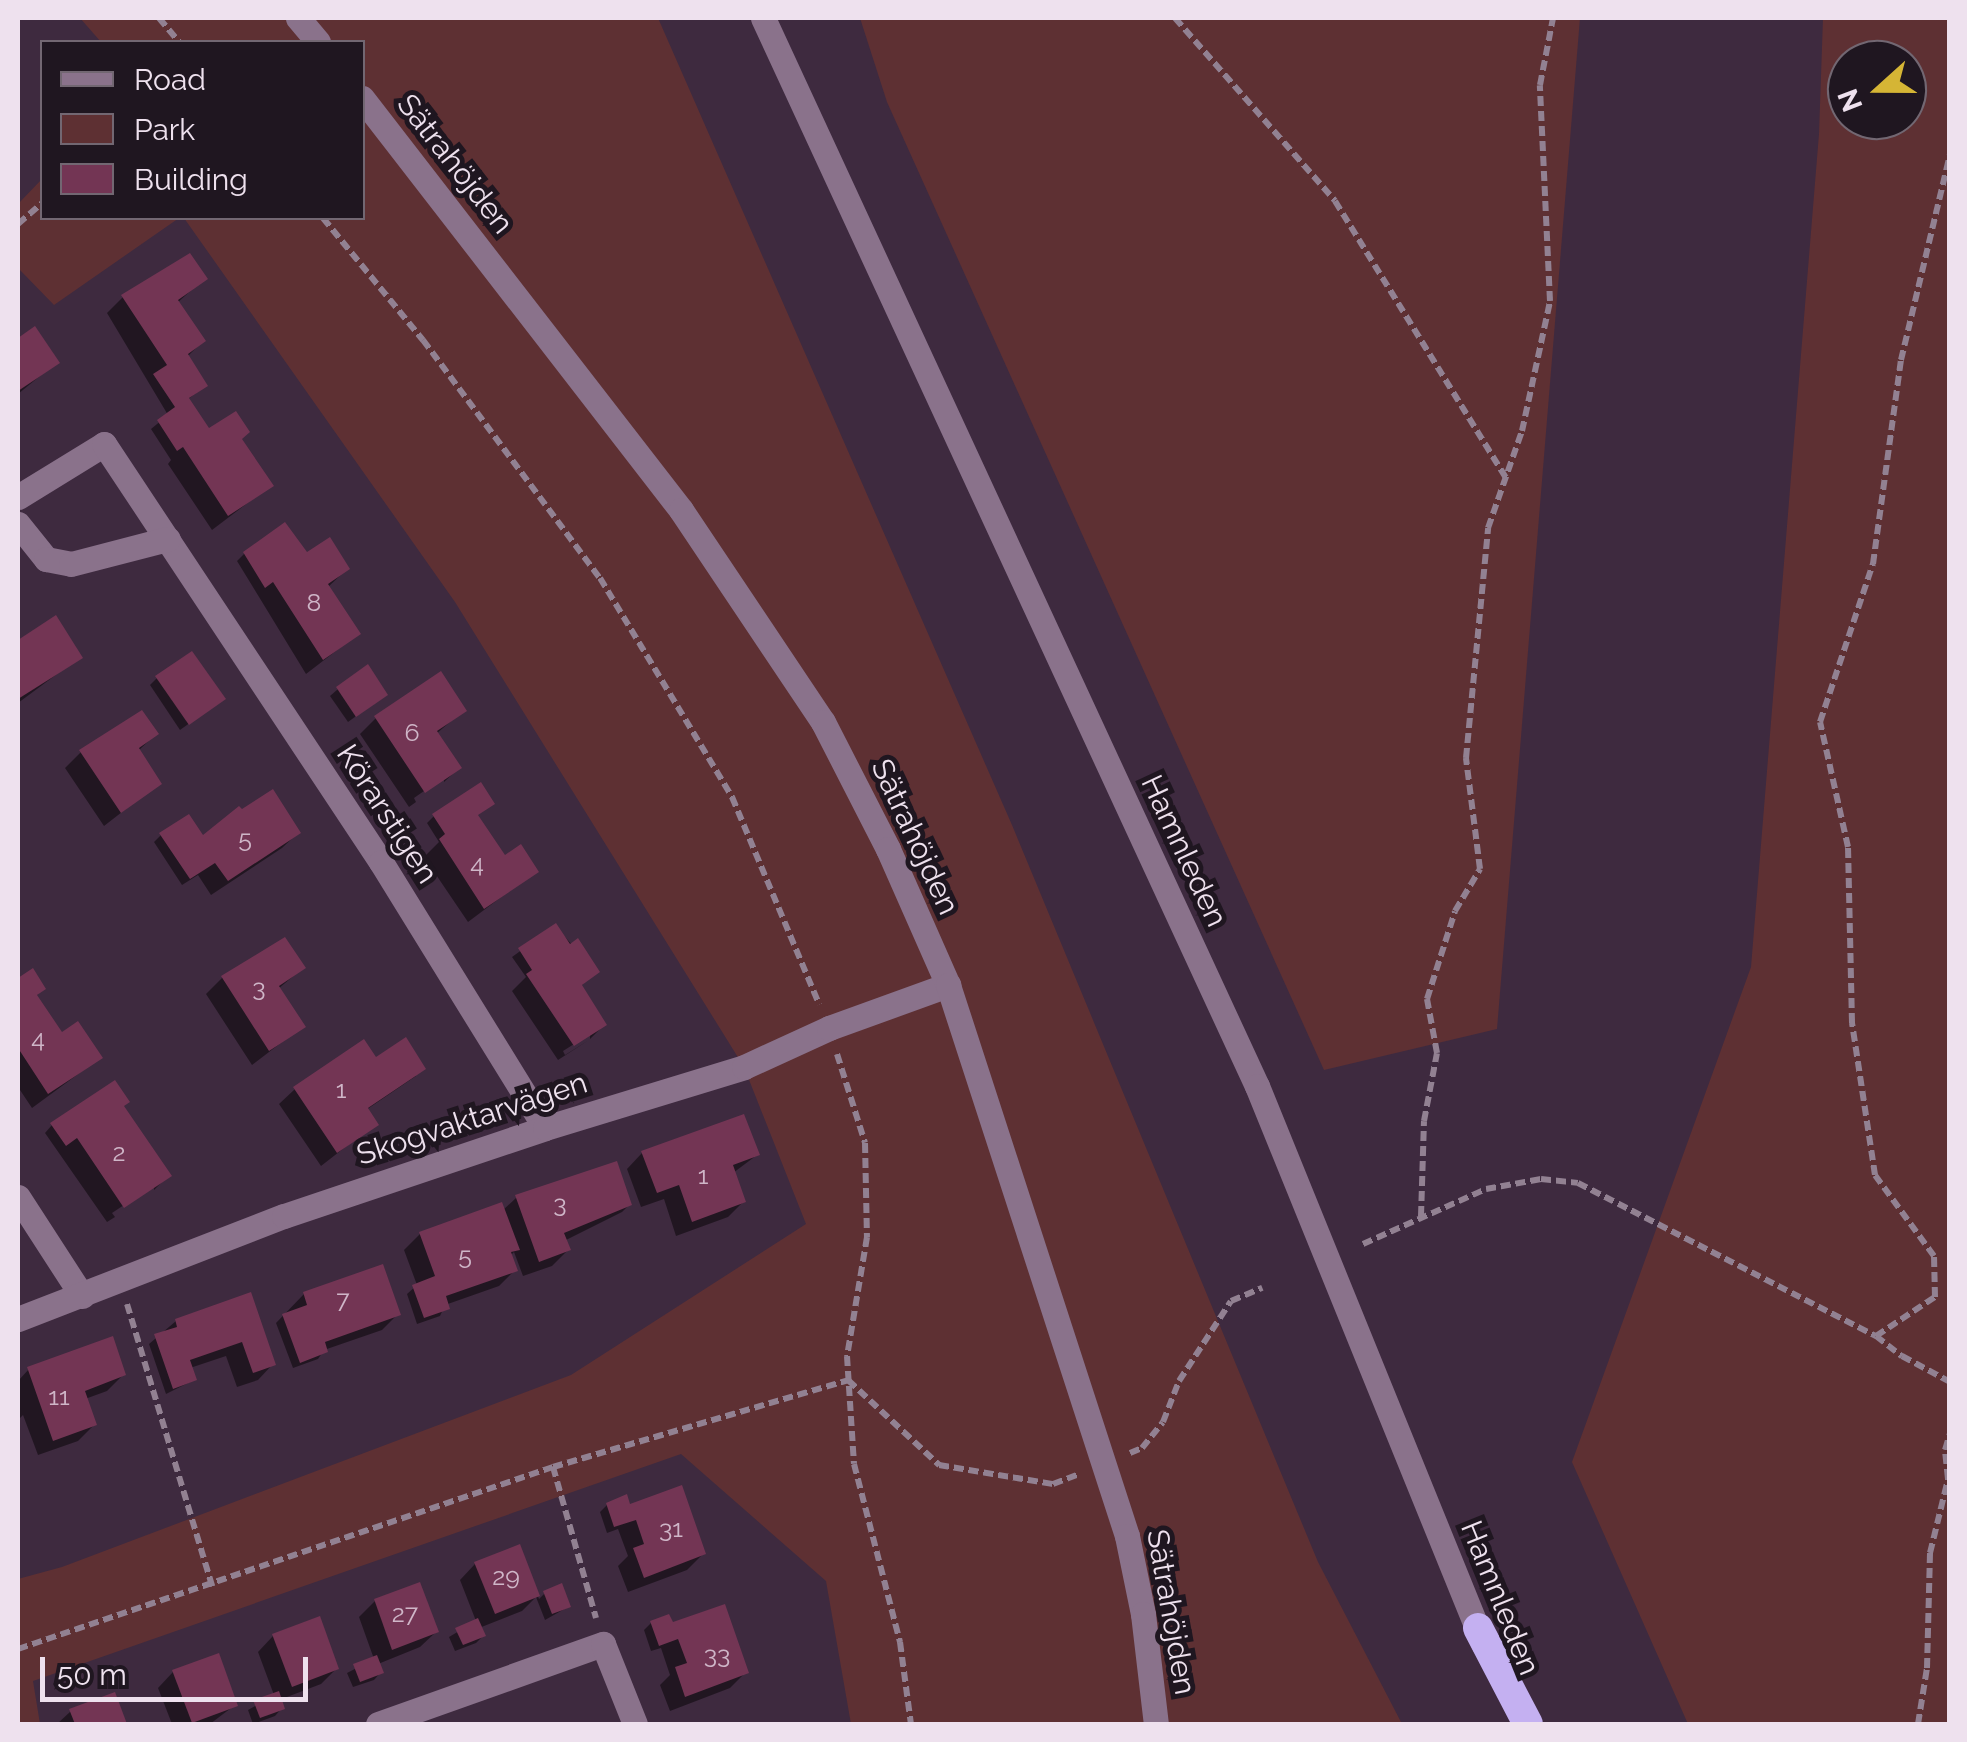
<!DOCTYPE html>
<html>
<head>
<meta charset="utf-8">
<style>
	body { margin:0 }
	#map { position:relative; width:1967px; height:1742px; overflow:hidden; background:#3e2a3f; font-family:Raleway,sans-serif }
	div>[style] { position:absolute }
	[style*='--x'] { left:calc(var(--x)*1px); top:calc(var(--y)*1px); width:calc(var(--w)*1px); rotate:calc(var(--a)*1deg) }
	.green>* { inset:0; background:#5e3033 }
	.shadow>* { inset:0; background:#0007 }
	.building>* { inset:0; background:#733554 }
	.path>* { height:6px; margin-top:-3px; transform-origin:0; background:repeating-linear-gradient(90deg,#928192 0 10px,transparent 0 15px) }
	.street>* { height:25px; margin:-12.5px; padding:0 12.5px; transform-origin:12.5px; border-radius:12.5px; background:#8a728b }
	.secondary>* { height:25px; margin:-12.5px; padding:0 12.5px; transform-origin:12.5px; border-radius:12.5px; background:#8a728b }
	.highway>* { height:30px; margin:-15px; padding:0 15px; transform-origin:15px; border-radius:15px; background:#c4b0f1 }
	span { translate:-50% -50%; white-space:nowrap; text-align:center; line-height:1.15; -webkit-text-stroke:10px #1f1620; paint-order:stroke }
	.number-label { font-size:25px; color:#cfb6c8 }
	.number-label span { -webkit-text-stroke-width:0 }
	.street-label { font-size:30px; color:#eee1ee }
	.frame { position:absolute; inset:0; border:20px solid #eee1ee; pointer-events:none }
	.legend { position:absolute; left:40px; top:40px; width:325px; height:180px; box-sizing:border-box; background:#1f1620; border:2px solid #726772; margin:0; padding:12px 18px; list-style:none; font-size:30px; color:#eee1ee }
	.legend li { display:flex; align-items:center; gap:20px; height:50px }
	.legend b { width:50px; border:2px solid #726772 }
	.north { position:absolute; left:1827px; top:40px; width:100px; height:100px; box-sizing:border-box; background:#1f1620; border:2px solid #726772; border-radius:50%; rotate:249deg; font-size:28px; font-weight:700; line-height:40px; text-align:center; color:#eee1ee }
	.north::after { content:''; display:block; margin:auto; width:35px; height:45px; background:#d5b535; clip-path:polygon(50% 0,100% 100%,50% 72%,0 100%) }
	.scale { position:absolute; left:40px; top:1657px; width:268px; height:45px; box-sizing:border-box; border:5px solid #eee1ee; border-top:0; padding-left:12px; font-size:30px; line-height:35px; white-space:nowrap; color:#eee1ee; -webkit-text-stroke:8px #1f1620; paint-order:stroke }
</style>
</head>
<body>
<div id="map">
	<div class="green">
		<i style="clip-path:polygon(80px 18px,658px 18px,1012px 825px,1318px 1562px,1402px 1724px,851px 1724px,826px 1581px,681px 1454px,33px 1681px,40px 1724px,18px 1724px,18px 1579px,62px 1567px,571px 1375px,806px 1224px,744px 1067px,455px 602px,184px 218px,362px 218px,362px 42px,101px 42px)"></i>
		<i style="clip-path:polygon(860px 18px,1580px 18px,1497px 1029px,1324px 1070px,887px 102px)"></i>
		<i style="clip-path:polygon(evenodd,1823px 18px,1949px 18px,1949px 1724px,1688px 1724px,1572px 1462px,1751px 967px,1819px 134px,1823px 18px,1847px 60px,1907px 60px,1907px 120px,1847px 120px,1847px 60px)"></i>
		<i style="clip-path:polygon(42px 179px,42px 218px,179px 218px,54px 305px,18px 268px,18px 204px)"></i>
	</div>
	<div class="shadow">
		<i style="clip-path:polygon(204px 279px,177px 303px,203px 341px,187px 357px,205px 386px,187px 400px,208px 431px,240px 440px,270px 486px,212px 530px,168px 464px,171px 460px,151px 429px,168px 415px,107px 313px,123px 297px)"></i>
		<i style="clip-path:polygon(34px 329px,57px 362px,18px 394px,18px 341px)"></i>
		<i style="clip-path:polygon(244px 554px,306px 556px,347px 569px,327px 588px,358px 634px,306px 674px,237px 561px)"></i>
		<i style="clip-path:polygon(56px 619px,80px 657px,18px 703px,18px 643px)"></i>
		<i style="clip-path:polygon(157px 678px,223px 699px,180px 730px,150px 685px)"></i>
		<i style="clip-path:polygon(338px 689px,385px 695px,348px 722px,330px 696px)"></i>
		<i style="clip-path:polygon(464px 710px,436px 734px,459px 768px,444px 782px,444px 777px,414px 798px,416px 802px,409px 807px,360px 734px,376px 718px)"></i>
		<i style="clip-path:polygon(156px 734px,138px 751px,158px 784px,104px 826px,65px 768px,81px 752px)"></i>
		<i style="clip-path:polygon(474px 814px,512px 889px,468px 922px,424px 857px,439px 842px,427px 823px,434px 816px)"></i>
		<i style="clip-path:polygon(298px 833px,282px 848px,211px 895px,198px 875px,182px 885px,154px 842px,161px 835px,200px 840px)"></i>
		<i style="clip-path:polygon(555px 926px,596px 971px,580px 987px,604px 1025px,590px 1039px,590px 1034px,563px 1051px,565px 1055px,589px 1040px,558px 1060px,512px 991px,526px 977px,512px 957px)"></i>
		<i style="clip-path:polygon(284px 940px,303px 968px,278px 989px,303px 1026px,252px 1065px,206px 994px,222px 978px)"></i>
		<i style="clip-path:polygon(32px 972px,43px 989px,35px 997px,62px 1036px,100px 1058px,32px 1108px,18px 1087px,18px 981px)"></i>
		<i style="clip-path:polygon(376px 1061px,416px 1076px,366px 1110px,375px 1124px,321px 1166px,279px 1104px,295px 1089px)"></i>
		<i style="clip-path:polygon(122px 1107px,168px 1176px,154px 1190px,154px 1185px,112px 1213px,115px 1217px,107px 1222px,45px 1133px,52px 1125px)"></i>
		<i style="clip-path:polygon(642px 1153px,757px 1155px,733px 1173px,743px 1202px,728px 1217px,676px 1236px,664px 1199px,641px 1207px,627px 1169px)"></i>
		<i style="clip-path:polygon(592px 1170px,629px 1205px,622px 1212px,564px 1241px,568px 1250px,552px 1266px,523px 1276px,514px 1252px,510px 1256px,515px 1270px,499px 1286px,445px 1305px,440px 1316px,417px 1324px,407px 1294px,417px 1285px,404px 1250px,420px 1234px,502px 1211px,516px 1198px)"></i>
		<i style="clip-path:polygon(304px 1294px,398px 1314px,382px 1330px,324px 1350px,318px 1359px,293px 1368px,276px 1323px)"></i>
		<i style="clip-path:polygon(249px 1295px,273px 1364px,258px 1380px,237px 1387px,226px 1356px,190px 1368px,194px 1380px,166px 1394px,149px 1344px,176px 1321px)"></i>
		<i style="clip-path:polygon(29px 1369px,123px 1375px,107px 1391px,85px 1399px,94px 1425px,78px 1441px,38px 1455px,23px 1415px,18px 1420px,18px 1381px)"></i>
		<i style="clip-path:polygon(607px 1505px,629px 1507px,703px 1554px,687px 1570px,628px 1592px,618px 1566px,628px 1556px,618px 1529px,607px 1533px,600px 1512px)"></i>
		<i style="clip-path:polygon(519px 1547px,539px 1599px,545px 1593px,568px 1607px,545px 1620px,536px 1597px,522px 1611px,479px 1628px,483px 1636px,476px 1643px,455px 1651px,449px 1637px,476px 1621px,460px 1580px,475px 1564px)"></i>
		<i style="clip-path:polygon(375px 1601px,436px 1632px,420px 1647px,378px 1664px,381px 1672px,374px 1680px,353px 1687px,347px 1673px,374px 1659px,359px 1617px)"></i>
		<i style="clip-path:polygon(651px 1623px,672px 1627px,746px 1672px,730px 1688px,670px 1711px,660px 1685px,670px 1675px,661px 1648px,651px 1651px,644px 1630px)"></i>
		<i style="clip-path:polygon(273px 1636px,336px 1669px,321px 1684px,279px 1700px,282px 1708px,275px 1716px,253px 1724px,248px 1710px,274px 1695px,258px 1652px)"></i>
		<i style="clip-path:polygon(173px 1672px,235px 1705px,210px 1724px,172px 1724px,158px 1688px)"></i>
		<i style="clip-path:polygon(114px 1695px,124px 1724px,57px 1724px,71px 1711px)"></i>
	</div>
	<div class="building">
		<i style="clip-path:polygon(190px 253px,208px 279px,178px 300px,206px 341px,188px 354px,208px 386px,189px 398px,209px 428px,236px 411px,250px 432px,242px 439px,274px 486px,228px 516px,183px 447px,177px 451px,157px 420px,175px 407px,153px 374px,167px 365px,121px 295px)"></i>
		<i style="clip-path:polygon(35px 326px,60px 363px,18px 391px,18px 338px)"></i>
		<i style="clip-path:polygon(285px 522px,307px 552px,330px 537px,350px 569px,328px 584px,361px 634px,323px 660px,273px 582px,265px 588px,243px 552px)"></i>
		<i style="clip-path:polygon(56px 615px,83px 658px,18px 699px,18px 640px)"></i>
		<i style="clip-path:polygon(192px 651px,226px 699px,189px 725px,155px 676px)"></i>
		<i style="clip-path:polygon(368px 664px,388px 695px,356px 717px,336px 687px)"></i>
		<i style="clip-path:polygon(441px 671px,467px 711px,437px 731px,462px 768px,425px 793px,374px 716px)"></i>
		<i style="clip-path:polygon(142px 710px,159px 734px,139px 748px,162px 784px,121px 813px,79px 750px)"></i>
		<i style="clip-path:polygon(481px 782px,495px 804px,478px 815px,505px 855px,521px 844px,539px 872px,484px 909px,439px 839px,445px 834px,432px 814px)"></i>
		<i style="clip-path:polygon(273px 789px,301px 833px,228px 881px,215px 863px,190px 879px,159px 833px,189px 814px,203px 835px,239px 806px,242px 809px)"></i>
		<i style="clip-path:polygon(556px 923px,570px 944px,578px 938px,600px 972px,582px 985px,607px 1025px,574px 1046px,526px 974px,532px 970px,518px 948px)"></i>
		<i style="clip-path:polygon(285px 937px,306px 968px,279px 986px,306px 1027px,269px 1051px,221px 976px)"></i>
		<i style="clip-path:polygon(33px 968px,46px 989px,37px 995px,62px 1032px,78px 1021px,103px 1058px,48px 1094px,18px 1048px,18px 978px)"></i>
		<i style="clip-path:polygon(406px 1037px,426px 1069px,368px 1108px,379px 1125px,337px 1153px,293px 1087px,364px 1039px,376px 1057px)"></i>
		<i style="clip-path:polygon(115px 1080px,130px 1102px,124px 1106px,172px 1176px,124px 1208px,77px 1138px,66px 1146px,50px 1123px)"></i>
		<i style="clip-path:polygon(744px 1114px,760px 1155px,733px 1165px,746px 1202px,692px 1222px,679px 1185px,657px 1193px,641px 1151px)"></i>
		<i style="clip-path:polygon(617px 1161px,632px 1205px,564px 1233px,571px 1250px,539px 1262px,515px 1195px)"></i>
		<i style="clip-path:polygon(502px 1202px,520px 1250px,511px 1252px,518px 1271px,446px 1296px,450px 1309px,424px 1318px,412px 1285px,435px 1276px,419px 1232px)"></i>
		<i style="clip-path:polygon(383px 1264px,401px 1315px,325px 1342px,328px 1352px,300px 1363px,282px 1314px,307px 1305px,303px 1292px)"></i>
		<i style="clip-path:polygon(251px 1292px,276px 1365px,253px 1373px,242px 1342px,190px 1360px,197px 1380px,173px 1389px,154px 1334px,177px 1327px,175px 1319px)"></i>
		<i style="clip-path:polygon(113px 1336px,126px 1375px,85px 1391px,97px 1425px,53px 1441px,27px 1367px)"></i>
		<i style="clip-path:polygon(682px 1485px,706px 1554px,644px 1578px,633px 1548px,644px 1544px,636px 1520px,614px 1527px,606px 1503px,627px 1494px,630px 1504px)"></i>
		<i style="clip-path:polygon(520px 1544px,540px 1596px,495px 1614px,474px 1562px)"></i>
		<i style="clip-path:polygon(420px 1582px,439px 1632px,392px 1650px,374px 1599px)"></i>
		<i style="clip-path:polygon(562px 1583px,571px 1607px,552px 1614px,543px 1591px)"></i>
		<i style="clip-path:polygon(725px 1604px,749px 1673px,685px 1697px,675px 1667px,687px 1663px,678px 1639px,659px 1646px,650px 1621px,669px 1614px,673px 1622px)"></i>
		<i style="clip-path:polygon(320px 1616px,339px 1669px,292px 1687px,272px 1634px)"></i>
		<i style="clip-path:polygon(478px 1618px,486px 1636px,463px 1645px,455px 1628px)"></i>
		<i style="clip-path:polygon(219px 1653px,238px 1706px,192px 1723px,172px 1670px)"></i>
		<i style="clip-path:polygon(377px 1655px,384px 1673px,360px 1682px,353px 1664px)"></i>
		<i style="clip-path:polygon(279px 1691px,285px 1709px,260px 1718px,253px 1700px)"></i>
		<i style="clip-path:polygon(115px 1692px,127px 1724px,75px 1724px,69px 1709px)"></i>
	</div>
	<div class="path">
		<i style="--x:159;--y:18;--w:31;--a:50"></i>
		<i style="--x:1175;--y:18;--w:243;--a:48.8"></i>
		<i style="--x:1335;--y:201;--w:326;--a:58.3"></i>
		<i style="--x:323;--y:218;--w:158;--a:50.7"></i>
		<i style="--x:423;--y:340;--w:297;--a:53.4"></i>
		<i style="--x:600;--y:578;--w:256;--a:58.9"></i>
		<i style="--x:732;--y:797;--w:225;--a:67.2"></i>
		<i style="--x:18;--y:224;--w:32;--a:-41"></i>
		<i style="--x:837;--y:1054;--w:93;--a:72.5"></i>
		<i style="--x:865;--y:1143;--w:94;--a:88.8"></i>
		<i style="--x:867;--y:1237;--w:121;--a:99.5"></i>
		<i style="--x:847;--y:1356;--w:108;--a:86.3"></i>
		<i style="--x:854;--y:1464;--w:184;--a:75.5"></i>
		<i style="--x:900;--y:1642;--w:83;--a:82.4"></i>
		<i style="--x:1421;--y:1216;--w:95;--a:-88.2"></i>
		<i style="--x:1424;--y:1121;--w:69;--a:-79.2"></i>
		<i style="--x:1437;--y:1053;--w:55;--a:-100.5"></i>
		<i style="--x:1427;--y:999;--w:92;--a:-72.3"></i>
		<i style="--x:1455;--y:911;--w:49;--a:-59.2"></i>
		<i style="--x:1480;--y:869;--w:112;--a:-97.2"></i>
		<i style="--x:1466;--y:758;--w:231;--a:-84.5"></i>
		<i style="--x:1488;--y:528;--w:103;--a:-70.7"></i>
		<i style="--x:1522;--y:431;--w:133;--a:-77.8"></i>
		<i style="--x:1550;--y:301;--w:216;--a:-92.7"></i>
		<i style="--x:1540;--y:85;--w:68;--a:-79"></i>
		<i style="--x:1363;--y:1244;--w:135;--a:-24.1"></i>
		<i style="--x:1486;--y:1189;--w:56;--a:-10.3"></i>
		<i style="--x:1541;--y:1179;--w:37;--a:6"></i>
		<i style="--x:1578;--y:1183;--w:335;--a:27.2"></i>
		<i style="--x:1876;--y:1336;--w:33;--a:38"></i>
		<i style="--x:1902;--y:1356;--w:55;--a:28.4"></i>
		<i style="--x:127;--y:1304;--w:295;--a:73.2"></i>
		<i style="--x:1876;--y:1336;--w:71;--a:-33.5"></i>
		<i style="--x:1935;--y:1297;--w:41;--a:-91.4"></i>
		<i style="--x:1934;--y:1256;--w:100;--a:-126.1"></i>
		<i style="--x:1875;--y:1175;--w:154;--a:-98.6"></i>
		<i style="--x:1852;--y:1023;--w:176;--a:-91.3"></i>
		<i style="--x:1848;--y:847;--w:128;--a:-102.6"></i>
		<i style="--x:1820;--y:722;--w:167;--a:-71.5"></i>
		<i style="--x:1873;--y:564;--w:206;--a:-82.2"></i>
		<i style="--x:1901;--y:360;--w:211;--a:-76.6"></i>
		<i style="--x:1130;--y:1453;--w:13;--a:-23"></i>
		<i style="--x:1142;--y:1448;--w:33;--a:-51"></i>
		<i style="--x:1163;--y:1422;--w:44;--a:-68.7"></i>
		<i style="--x:1179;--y:1381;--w:95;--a:-57"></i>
		<i style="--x:1231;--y:1301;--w:34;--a:-23"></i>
		<i style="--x:553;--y:1467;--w:157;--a:74.1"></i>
		<i style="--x:18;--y:1649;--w:565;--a:-18.79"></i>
		<i style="--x:553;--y:1467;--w:308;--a:-16.4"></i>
		<i style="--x:848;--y:1380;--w:125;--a:43"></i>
		<i style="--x:939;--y:1465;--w:116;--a:9.5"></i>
		<i style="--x:1053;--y:1484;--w:26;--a:-21"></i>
		<i style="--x:1918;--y:1724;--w:57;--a:-80.9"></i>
		<i style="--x:1927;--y:1668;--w:115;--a:-88.5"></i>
		<i style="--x:1930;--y:1553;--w:76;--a:-76.3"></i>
		<i style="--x:1948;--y:1479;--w:29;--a:-96"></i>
		<i style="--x:1945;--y:1450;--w:17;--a:-73"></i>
	</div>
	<div class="street">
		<i style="--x:18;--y:497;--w:101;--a:-31.6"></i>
		<i style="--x:104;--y:444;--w:501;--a:56.47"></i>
		<i style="--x:381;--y:862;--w:312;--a:58.3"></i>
		<i style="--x:18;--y:524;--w:45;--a:51.3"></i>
		<i style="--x:46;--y:559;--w:25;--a:11"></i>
		<i style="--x:71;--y:564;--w:100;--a:-14.5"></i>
		<i style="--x:18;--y:1197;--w:118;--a:57.1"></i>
		<i style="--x:18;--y:1319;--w:285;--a:-21.2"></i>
		<i style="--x:284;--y:1216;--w:275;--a:-18.6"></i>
		<i style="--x:545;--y:1128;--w:208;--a:-17"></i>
		<i style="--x:744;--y:1067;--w:94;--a:-24.6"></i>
		<i style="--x:829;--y:1028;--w:127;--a:-19.9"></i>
		<i style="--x:378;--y:1724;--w:239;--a:-19.6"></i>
		<i style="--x:603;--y:1644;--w:86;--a:68.2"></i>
	</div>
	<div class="secondary">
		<i style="--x:298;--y:18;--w:31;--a:50"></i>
		<i style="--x:763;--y:18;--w:1177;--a:65.18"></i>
		<i style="--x:1257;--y:1086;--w:603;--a:67.9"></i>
		<i style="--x:362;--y:98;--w:521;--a:52.25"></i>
		<i style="--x:681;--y:510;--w:255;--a:56.2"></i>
		<i style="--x:823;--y:722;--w:143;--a:62.9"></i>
		<i style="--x:888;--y:849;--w:149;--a:66.2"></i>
		<i style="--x:948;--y:985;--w:579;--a:72"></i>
		<i style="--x:1127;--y:1536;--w:80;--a:78.4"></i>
		<i style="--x:1143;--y:1614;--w:111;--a:83.3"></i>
	</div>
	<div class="highway">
		<i style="--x:1478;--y:1628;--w:108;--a:62.5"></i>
	</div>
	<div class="number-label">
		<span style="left:314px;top:602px">8</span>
		<span style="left:412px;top:732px">6</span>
		<span style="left:245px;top:838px">5</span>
		<span style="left:477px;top:863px">4</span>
		<span style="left:259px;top:987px">3</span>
		<span style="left:38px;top:1038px">4</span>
		<span style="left:341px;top:1089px">1</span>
		<span style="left:119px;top:1152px">2</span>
		<span style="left:703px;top:1175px">1</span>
		<span style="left:560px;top:1203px">3</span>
		<span style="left:465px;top:1255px">5</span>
		<span style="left:343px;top:1299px">7</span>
		<span style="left:59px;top:1396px">11</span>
		<span style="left:671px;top:1528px">31</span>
		<span style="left:506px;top:1576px">29</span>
		<span style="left:405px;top:1613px">27</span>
		<span style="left:717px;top:1654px">33</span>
	</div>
	<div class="street-label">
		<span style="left:455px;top:164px;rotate:52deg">Sätrahöjden</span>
		<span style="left:387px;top:814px;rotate:57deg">Körarstigen</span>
		<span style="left:915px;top:837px;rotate:65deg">Sätrahöjden</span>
		<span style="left:1184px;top:851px;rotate:65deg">Hamnleden</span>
		<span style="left:472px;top:1119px;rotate:-18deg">Skogvaktarvägen</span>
		<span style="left:1500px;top:1598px;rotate:68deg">Hamnleden</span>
		<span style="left:1171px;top:1612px;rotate:80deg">Sätrahöjden</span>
	</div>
	<div class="frame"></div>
	<ul class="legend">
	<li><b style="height:12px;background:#8a728b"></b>Road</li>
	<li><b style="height:28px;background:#5e3033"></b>Park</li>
	<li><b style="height:28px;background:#733554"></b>Building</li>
	</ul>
	<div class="north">N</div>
	<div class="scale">50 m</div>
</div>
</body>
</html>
